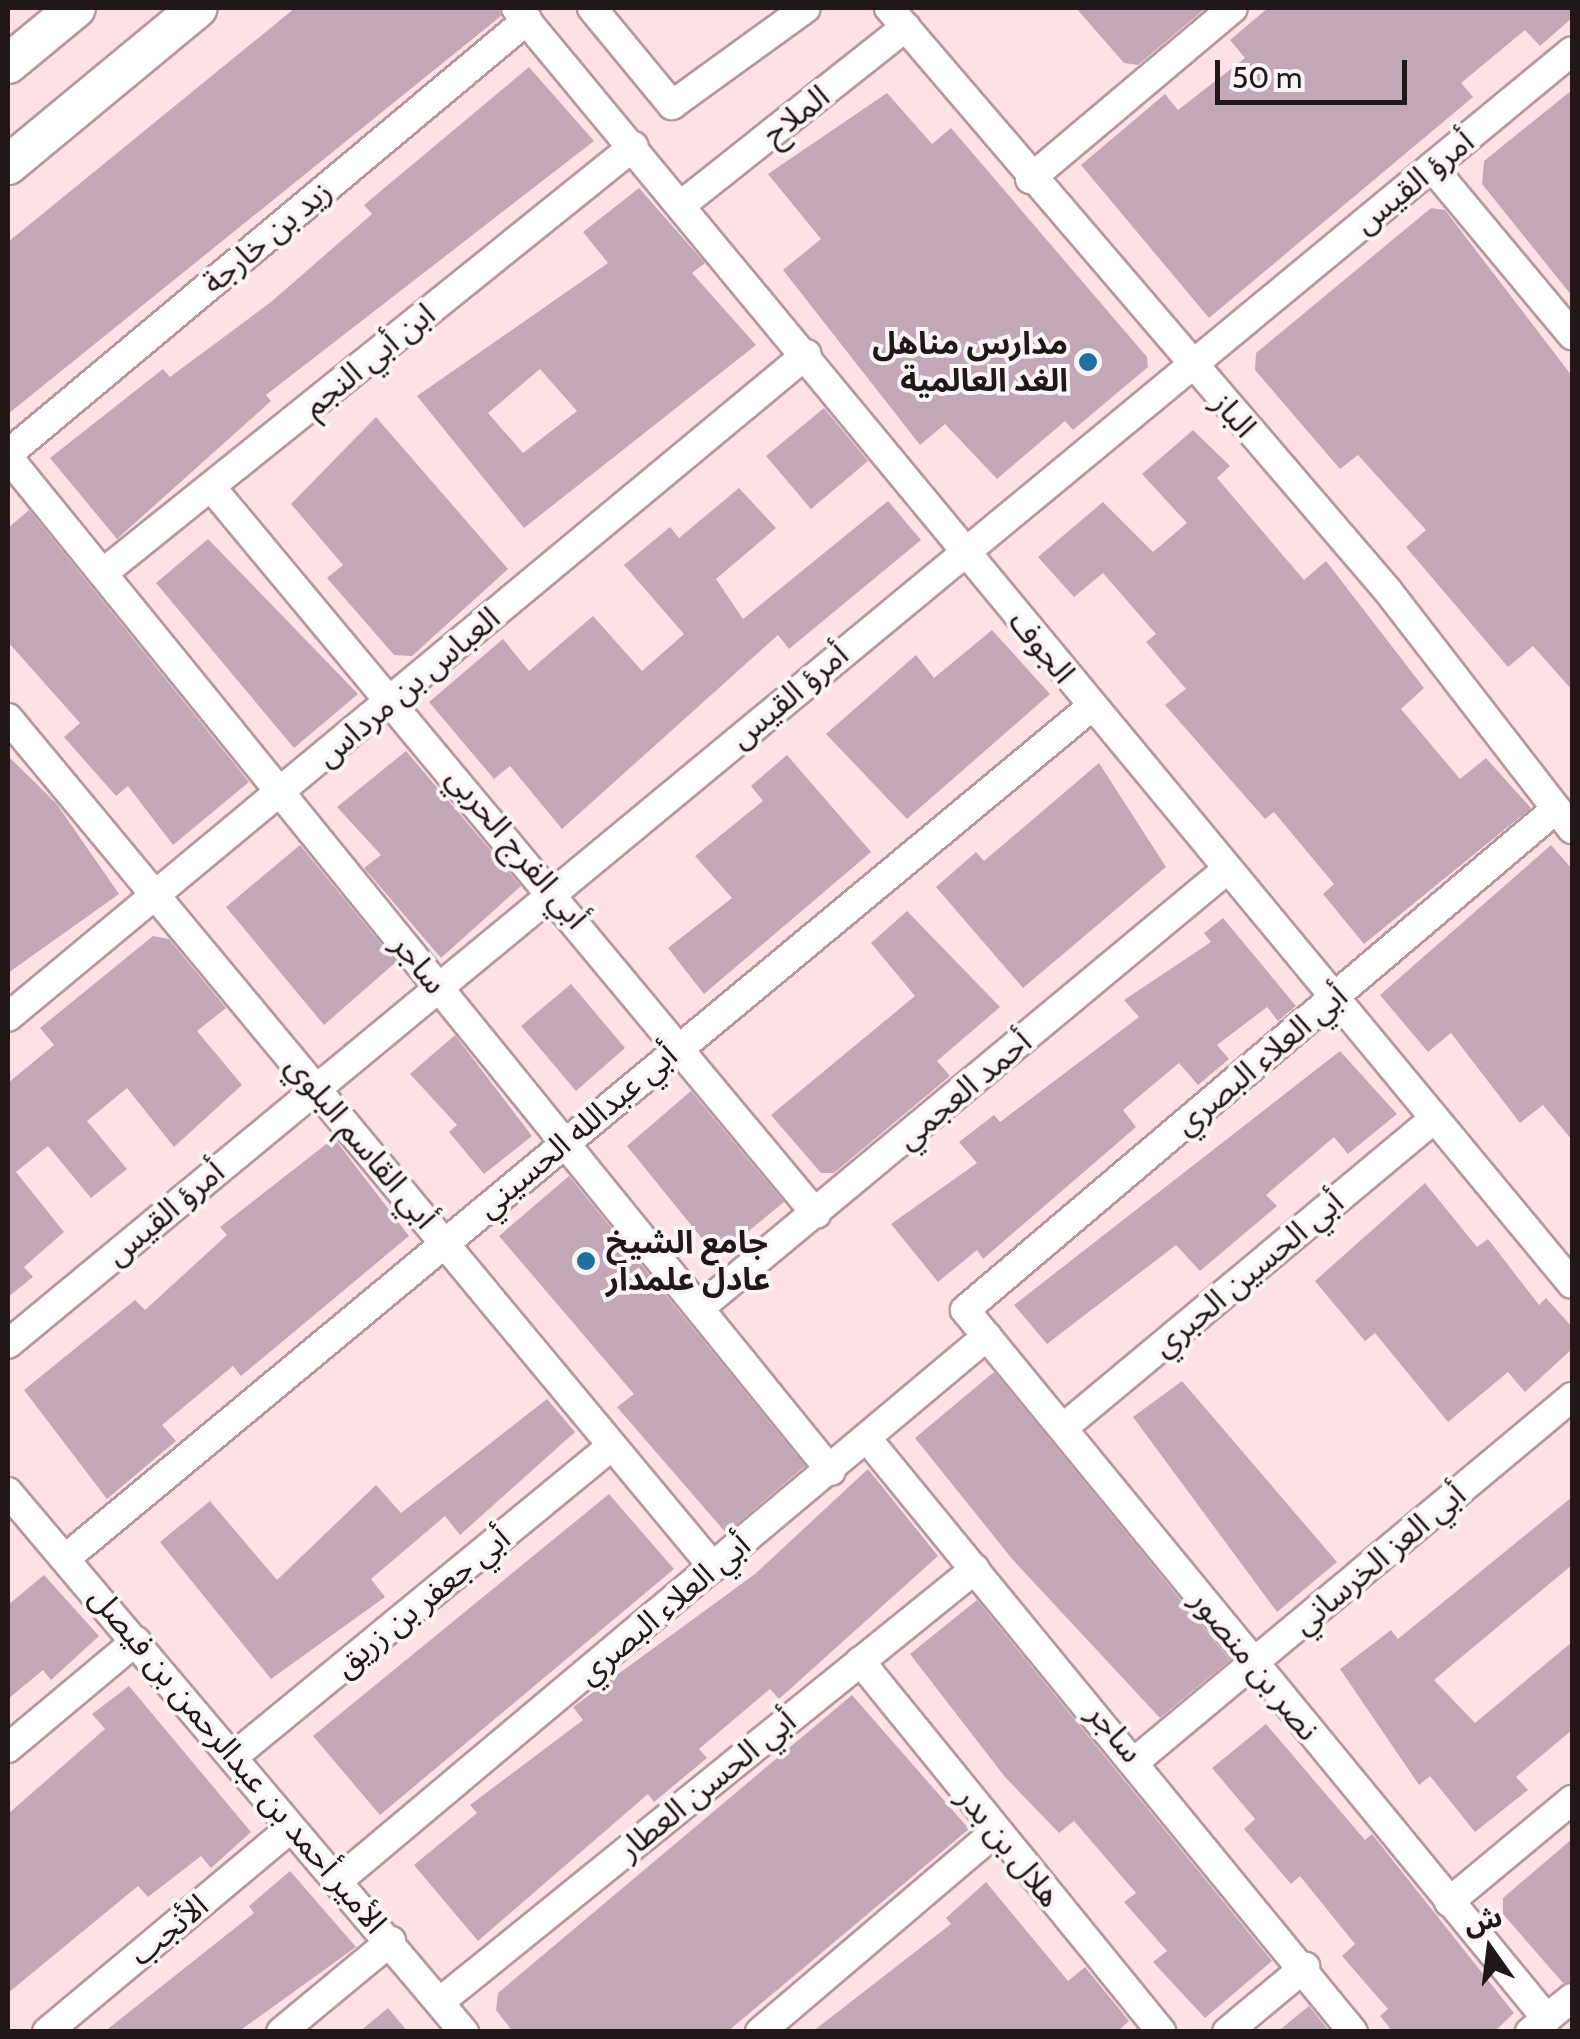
<!DOCTYPE html>
<html>
<head>
<meta charset="utf-8">
<style>
	body { margin:0 }
	#map { position:relative; width:1580px; height:2039px; overflow:hidden; background:#fce2e5; font-family:Cabin,"Noto Sans Arabic",sans-serif }
	div>[style] { position:absolute }
	[style*='--x'] { left:calc(var(--x)*1px); top:calc(var(--y)*1px); width:calc(var(--w)*1px); rotate:calc(var(--a)*1deg) }
	.building>* { inset:0; background:#c2a8b7 }
	.roads { filter:drop-shadow(2px 0 #b6989c) drop-shadow(-2px 0 #b6989c) drop-shadow(0 2px #b6989c) drop-shadow(0 -2px #b6989c) }
	.minor>* { height:28px; margin:-14px; padding:0 14px; transform-origin:14px; border-radius:14px; background:#fff }
	.major>* { height:38px; margin:-19px; padding:0 19px; transform-origin:19px; border-radius:19px; background:#fff }
	.dots>* { width:28px; height:28px; translate:-50% -50%; box-sizing:border-box; border:5px solid #fbf4f5; border-radius:50% }
	span { translate:-50% -50%; white-space:nowrap; text-align:center; line-height:1.15; -webkit-text-stroke:8px #fbf4f5; paint-order:stroke }
	.street-label { font-size:32px; color:#211618 }
	.poi-label { font-size:32px; color:#211618; font-weight:700 }
	.right { translate:-100% -50%; text-align:right }
	.left { translate:0 -50%; text-align:left }
	.frame { position:absolute; inset:0; border:10px solid #211618; pointer-events:none }
	.north { position:absolute; left:1440px; top:1899px; width:100px; height:100px; -webkit-text-stroke:8px #fbf4f5; paint-order:stroke; rotate:346deg; font-size:28px; font-weight:700; line-height:40px; text-align:center; color:#211618 }
	.north::after { content:''; display:block; margin:auto; width:35px; height:45px; background:#211618; clip-path:polygon(50% 0,100% 100%,50% 72%,0 100%) }
	.scale { position:absolute; left:1215px; top:60px; width:192px; height:45px; box-sizing:border-box; border:5px solid #211618; border-top:0; padding-left:12px; font-size:30px; line-height:35px; white-space:nowrap; color:#211618; -webkit-text-stroke:8px #fbf4f5; paint-order:stroke }
</style>
</head>
<body>
<div id="map">
	<div class="building">
		<i style="clip-path:polygon(295px 8px,499px 8px,501px 16px,8px 414px,8px 242px)"></i>
		<i style="clip-path:polygon(1076px 8px,1206px 8px,1138px 65px,1124px 63px)"></i>
		<i style="clip-path:polygon(1268px 8px,1572px 8px,1572px 18px,1540px 46px,1525px 30px,1461px 83px,1473px 97px,1209px 318px,1081px 165px,1165px 94px,1178px 110px,1245px 58px,1230px 40px)"></i>
		<i style="clip-path:polygon(529px 67px,594px 141px,266px 395px,271px 401px,117px 539px,50px 458px,163px 369px,170px 377px,271px 302px,372px 214px,364px 205px)"></i>
		<i style="clip-path:polygon(1572px 90px,1572px 296px,1482px 184px,1484px 161px)"></i>
		<i style="clip-path:polygon(887px 93px,932px 144px,951px 128px,1147px 357px,1148px 367px,1073px 430px,1065px 421px,997px 479px,945px 424px,920px 445px,783px 270px,821px 239px,768px 174px)"></i>
		<i style="clip-path:polygon(evenodd,639px 188px,705px 263px,692px 273px,756px 345px,524px 528px,417px 396px,608px 263px,583px 232px,639px 188px,540px 369px,577px 411px,523px 453px,488px 413px,540px 369px)"></i>
		<i style="clip-path:polygon(1431px 208px,1445px 210px,1572px 376px,1572px 690px,1533px 646px,1508px 667px,1406px 547px,1426px 530px,1358px 455px,1340px 469px,1255px 370px,1256px 353px)"></i>
		<i style="clip-path:polygon(824px 408px,868px 461px,811px 509px,766px 456px)"></i>
		<i style="clip-path:polygon(376px 417px,508px 569px,412px 656px,394px 655px,327px 578px,343px 565px,291px 504px)"></i>
		<i style="clip-path:polygon(1193px 430px,1230px 466px,1217px 478px,1304px 580px,1326px 561px,1424px 688px,1401px 709px,1460px 779px,1486px 758px,1531px 808px,1364px 944px,1323px 894px,1334px 884px,1274px 812px,1265px 819px,1165px 705px,1186px 689px,1146px 642px,1156px 634px,1103px 573px,1074px 597px,1038px 557px,1103px 502px,1153px 552px,1187px 523px,1142px 474px)"></i>
		<i style="clip-path:polygon(739px 488px,776px 528px,716px 579px,743px 619px,888px 501px,921px 540px,789px 649px,778px 635px,562px 829px,510px 766px,494px 779px,429px 702px,503px 639px,529px 671px,593px 616px,642px 671px,684px 634px,624px 565px,670px 527px,679px 538px)"></i>
		<i style="clip-path:polygon(29px 510px,249px 782px,173px 845px,128px 786px,116px 796px,64px 737px,80px 723px,8px 642px,8px 528px)"></i>
		<i style="clip-path:polygon(208px 539px,358px 694px,294px 748px,156px 583px)"></i>
		<i style="clip-path:polygon(992px 630px,1050px 694px,907px 819px,826px 734px,916px 655px,934px 678px)"></i>
		<i style="clip-path:polygon(406px 751px,521px 886px,441px 958px,364px 868px,381px 855px,337px 807px)"></i>
		<i style="clip-path:polygon(787px 755px,871px 852px,704px 994px,668px 948px,732px 898px,695px 856px,763px 801px,751px 786px)"></i>
		<i style="clip-path:polygon(8px 756px,56px 803px,119px 894px,8px 973px)"></i>
		<i style="clip-path:polygon(1099px 763px,1166px 867px,1023px 988px,936px 887px,976px 852px,984px 861px)"></i>
		<i style="clip-path:polygon(300px 845px,396px 962px,324px 1025px,226px 907px)"></i>
		<i style="clip-path:polygon(1551px 845px,1572px 869px,1572px 1140px,1543px 1105px,1520px 1123px,1451px 1033px,1428px 1052px,1380px 995px)"></i>
		<i style="clip-path:polygon(907px 911px,1000px 1007px,937px 1061px,950px 1076px,834px 1173px,821px 1173px,771px 1115px,915px 996px,871px 943px)"></i>
		<i style="clip-path:polygon(1223px 918px,1296px 1006px,1278px 1021px,1267px 1007px,1217px 1045px,1229px 1059px,1198px 1085px,1179px 1063px,1123px 1110px,1136px 1127px,983px 1259px,977px 1250px,938px 1282px,891px 1224px,977px 1163px,959px 1142px,994px 1115px,1000px 1122px,1139px 1017px,1124px 1000px,1211px 942px,1204px 933px)"></i>
		<i style="clip-path:polygon(153px 936px,169px 939px,226px 1008px,197px 1031px,242px 1085px,174px 1147px,127px 1088px,87px 1121px,127px 1169px,91px 1198px,48px 1146px,16px 1172px,64px 1232px,24px 1267px,33px 1277px,8px 1297px,8px 1083px,54px 1045px,40px 1028px)"></i>
		<i style="clip-path:polygon(571px 984px,625px 1048px,576px 1091px,521px 1026px)"></i>
		<i style="clip-path:polygon(455px 1035px,532px 1136px,484px 1174px,449px 1132px,457px 1125px,410px 1074px)"></i>
		<i style="clip-path:polygon(1340px 1051px,1397px 1114px,1348px 1154px,1334px 1137px,1266px 1195px,1277px 1206px,1200px 1271px,1176px 1245px,1047px 1344px,1014px 1305px)"></i>
		<i style="clip-path:polygon(691px 1091px,784px 1202px,717px 1257px,627px 1146px)"></i>
		<i style="clip-path:polygon(334px 1138px,409px 1236px,241px 1376px,233px 1366px,162px 1425px,176px 1441px,107px 1499px,24px 1390px,135px 1300px,145px 1310px,227px 1235px,220px 1227px)"></i>
		<i style="clip-path:polygon(569px 1176px,805px 1466px,726px 1533px,617px 1407px,634px 1394px,499px 1236px)"></i>
		<i style="clip-path:polygon(1425px 1183px,1477px 1247px,1488px 1239px,1539px 1305px,1546px 1298px,1572px 1327px,1572px 1349px,1525px 1392px,1508px 1372px,1448px 1422px,1375px 1333px,1365px 1341px,1315px 1281px)"></i>
		<i style="clip-path:polygon(994px 1372px,1230px 1660px,1160px 1718px,1013px 1560px,915px 1438px)"></i>
		<i style="clip-path:polygon(1182px 1381px,1337px 1562px,1277px 1612px,1133px 1417px)"></i>
		<i style="clip-path:polygon(547px 1399px,575px 1432px,460px 1535px,445px 1516px,371px 1579px,385px 1597px,271px 1679px,160px 1542px,210px 1501px,277px 1580px,376px 1485px,401px 1513px)"></i>
		<i style="clip-path:polygon(868px 1469px,938px 1556px,779px 1699px,770px 1689px,699px 1749px,707px 1758px,654px 1802px,648px 1794px,478px 1941px,414px 1865px,477px 1813px,470px 1805px,583px 1720px,573px 1707px,755px 1574px)"></i>
		<i style="clip-path:polygon(609px 1494px,674px 1569px,380px 1815px,313px 1736px)"></i>
		<i style="clip-path:polygon(1572px 1497px,1572px 1565px,1434px 1680px,1475px 1723px,1572px 1642px,1572px 1730px,1516px 1777px,1528px 1790px,1475px 1832px,1430px 1776px,1419px 1785px,1340px 1669px,1391px 1630px,1398px 1639px)"></i>
		<i style="clip-path:polygon(44px 1575px,99px 1636px,51px 1680px,43px 1670px,8px 1699px,8px 1605px)"></i>
		<i style="clip-path:polygon(977px 1600px,1272px 1961px,1205px 2018px,1153px 1962px,1167px 1951px,1124px 1902px,1136px 1893px,1074px 1821px,1059px 1833px,1005px 1777px,910px 1654px)"></i>
		<i style="clip-path:polygon(129px 1686px,251px 1832px,211px 1868px,201px 1856px,148px 1897px,138px 1886px,8px 1993px,8px 1814px,105px 1729px,92px 1714px)"></i>
		<i style="clip-path:polygon(852px 1695px,969px 1829px,727px 2032px,513px 2032px,496px 2010px,498px 1993px)"></i>
		<i style="clip-path:polygon(1266px 1724px,1365px 1840px,1372px 1834px,1514px 2013px,1494px 2032px,1393px 2032px,1380px 2016px,1388px 2009px,1342px 1956px,1355px 1944px,1300px 1876px,1291px 1884px,1244px 1829px,1255px 1819px,1212px 1768px)"></i>
		<i style="clip-path:polygon(1572px 1839px,1572px 1981px,1563px 1983px,1503px 1914px,1503px 1898px)"></i>
		<i style="clip-path:polygon(290px 1871px,356px 1947px,238px 2032px,104px 2032px,254px 1913px,249px 1906px)"></i>
		<i style="clip-path:polygon(986px 1882px,1068px 1981px,1085px 1967px,1129px 2021px,1117px 2032px,812px 2032px,951px 1924px,946px 1918px)"></i>
		<i style="clip-path:polygon(1309px 2006px,1330px 2032px,1277px 2032px)"></i>
		<i style="clip-path:polygon(388px 2008px,408px 2032px,359px 2032px)"></i>
	</div>
	<div class="roads">
		<div class="minor">
			<i style="--x:516;--y:8;--w:1656;--a:50.39"></i>
			<i style="--x:592;--y:8;--w:126;--a:50.5"></i>
			<i style="--x:672;--y:105;--w:165;--a:-35.9"></i>
			<i style="--x:889;--y:8;--w:767;--a:49.44"></i>
			<i style="--x:1388;--y:591;--w:301;--a:52.3"></i>
			<i style="--x:1432;--y:167;--w:219;--a:50.2"></i>
			<i style="--x:1030;--y:179;--w:265;--a:-40.1"></i>
			<i style="--x:685;--y:202;--w:282;--a:-38.4"></i>
			<i style="--x:8;--y:454;--w:677;--a:-39.9"></i>
			<i style="--x:8;--y:457;--w:1306;--a:50.94"></i>
			<i style="--x:211;--y:487;--w:946;--a:50.23"></i>
			<i style="--x:103;--y:573;--w:681;--a:-38.8"></i>
			<i style="--x:8;--y:718;--w:1104;--a:50.29"></i>
			<i style="--x:8;--y:1017;--w:1038;--a:-39.69"></i>
			<i style="--x:702;--y:1306;--w:680;--a:-39.75"></i>
			<i style="--x:8;--y:1344;--w:2029;--a:-39.58"></i>
			<i style="--x:1063;--y:1428;--w:481;--a:-39.8"></i>
			<i style="--x:869;--y:1441;--w:764;--a:50.68"></i>
			<i style="--x:8;--y:1492;--w:707;--a:49.82"></i>
			<i style="--x:66;--y:1558;--w:1332;--a:-39.7"></i>
			<i style="--x:860;--y:1661;--w:478;--a:50.9"></i>
			<i style="--x:8;--y:1748;--w:167;--a:-39.9"></i>
			<i style="--x:233;--y:1757;--w:489;--a:-39.4"></i>
			<i style="--x:1138;--y:1759;--w:565;--a:-39.83"></i>
			<i style="--x:339;--y:1880;--w:846;--a:-40.01"></i>
			<i style="--x:1449;--y:1902;--w:160;--a:-39.7"></i>
			<i style="--x:441;--y:2001;--w:687;--a:-38.97"></i>
			<i style="--x:1547;--y:2019;--w:917;--a:-129.38"></i>
			<i style="--x:965;--y:1310;--w:775;--a:-40.29"></i>
			<i style="--x:47;--y:2032;--w:318;--a:-39.9"></i>
			<i style="--x:281;--y:2032;--w:143;--a:-39.6"></i>
			<i style="--x:760;--y:2032;--w:309;--a:-40.4"></i>
			<i style="--x:1227;--y:2032;--w:102;--a:-39.8"></i>
			<i style="--x:1530;--y:2032;--w:54;--a:-39"></i>
		</div>
		<div class="major">
			<i style="--x:8;--y:64;--w:88;--a:-39.5"></i>
			<i style="--x:8;--y:165;--w:246;--a:-39.6"></i>
		</div>
	</div>
	<div class="dots">
		<i style="left:1088px;top:362px;background:#206fa1"></i>
		<i style="left:586px;top:1261px;background:#206fa1"></i>
	</div>
	<div class="street-label">
		<span style="left:796px;top:115px;rotate:-38deg">الملاح</span>
		<span style="left:1414px;top:182px;rotate:-39deg">أمرؤ القيس</span>
		<span style="left:267px;top:237px;rotate:-40deg">زيد بن خارجة</span>
		<span style="left:369px;top:360px;rotate:-39deg">ابن أبي النجم</span>
		<span style="left:1234px;top:415px;rotate:49deg">الباز</span>
		<span style="left:1042px;top:647px;rotate:51deg">الجوف</span>
		<span style="left:408px;top:687px;rotate:-40deg">العباس بن مرداس</span>
		<span style="left:789px;top:696px;rotate:-40deg">أمرؤ القيس</span>
		<span style="left:517px;top:848px;rotate:50deg">أبي الفرج الحربي</span>
		<span style="left:419px;top:964px;rotate:51deg">ساجر</span>
		<span style="left:1261px;top:1060px;rotate:-40deg">أبي العلاء البصري</span>
		<span style="left:964px;top:1090px;rotate:-40deg">أحمد العجمي</span>
		<span style="left:577px;top:1131px;rotate:-40deg">أبي عبدالله الحسيني</span>
		<span style="left:361px;top:1142px;rotate:50deg">أبي القاسم البلوي</span>
		<span style="left:165px;top:1213px;rotate:-40deg">أمرؤ القيس</span>
		<span style="left:1248px;top:1274px;rotate:-40deg">أبي الحسين الحبري</span>
		<span style="left:1379px;top:1559px;rotate:-40deg">أبي العز الخرساني</span>
		<span style="left:422px;top:1602px;rotate:-39deg">أبي جعفر بن زريق</span>
		<span style="left:664px;top:1609px;rotate:-40deg">أبي العلاء البصري</span>
		<span style="left:1255px;top:1665px;rotate:51deg">نصر بن منصور</span>
		<span style="left:1115px;top:1733px;rotate:50deg">ساجر</span>
		<span style="left:238px;top:1760px;rotate:50deg">الأمير أحمد بن عبدالرحمن بن فيصل</span>
		<span style="left:707px;top:1785px;rotate:-39deg">أبي الحسن العطار</span>
		<span style="left:1009px;top:1847px;rotate:51deg">هلال بن بدر</span>
		<span style="left:169px;top:1930px;rotate:-40deg">الأنجب</span>
	</div>
	<div class="poi-label">
		<span class="right" style="left:1068px;top:362px">مدارس مناهل<br>الغد العالمية</span>
		<span class="left" style="left:606px;top:1261px">جامع الشيخ<br>عادل علمدار</span>
	</div>
	<div class="frame"></div>
	<div class="north">ش</div>
	<div class="scale">50 m</div>
</div>
</body>
</html>
